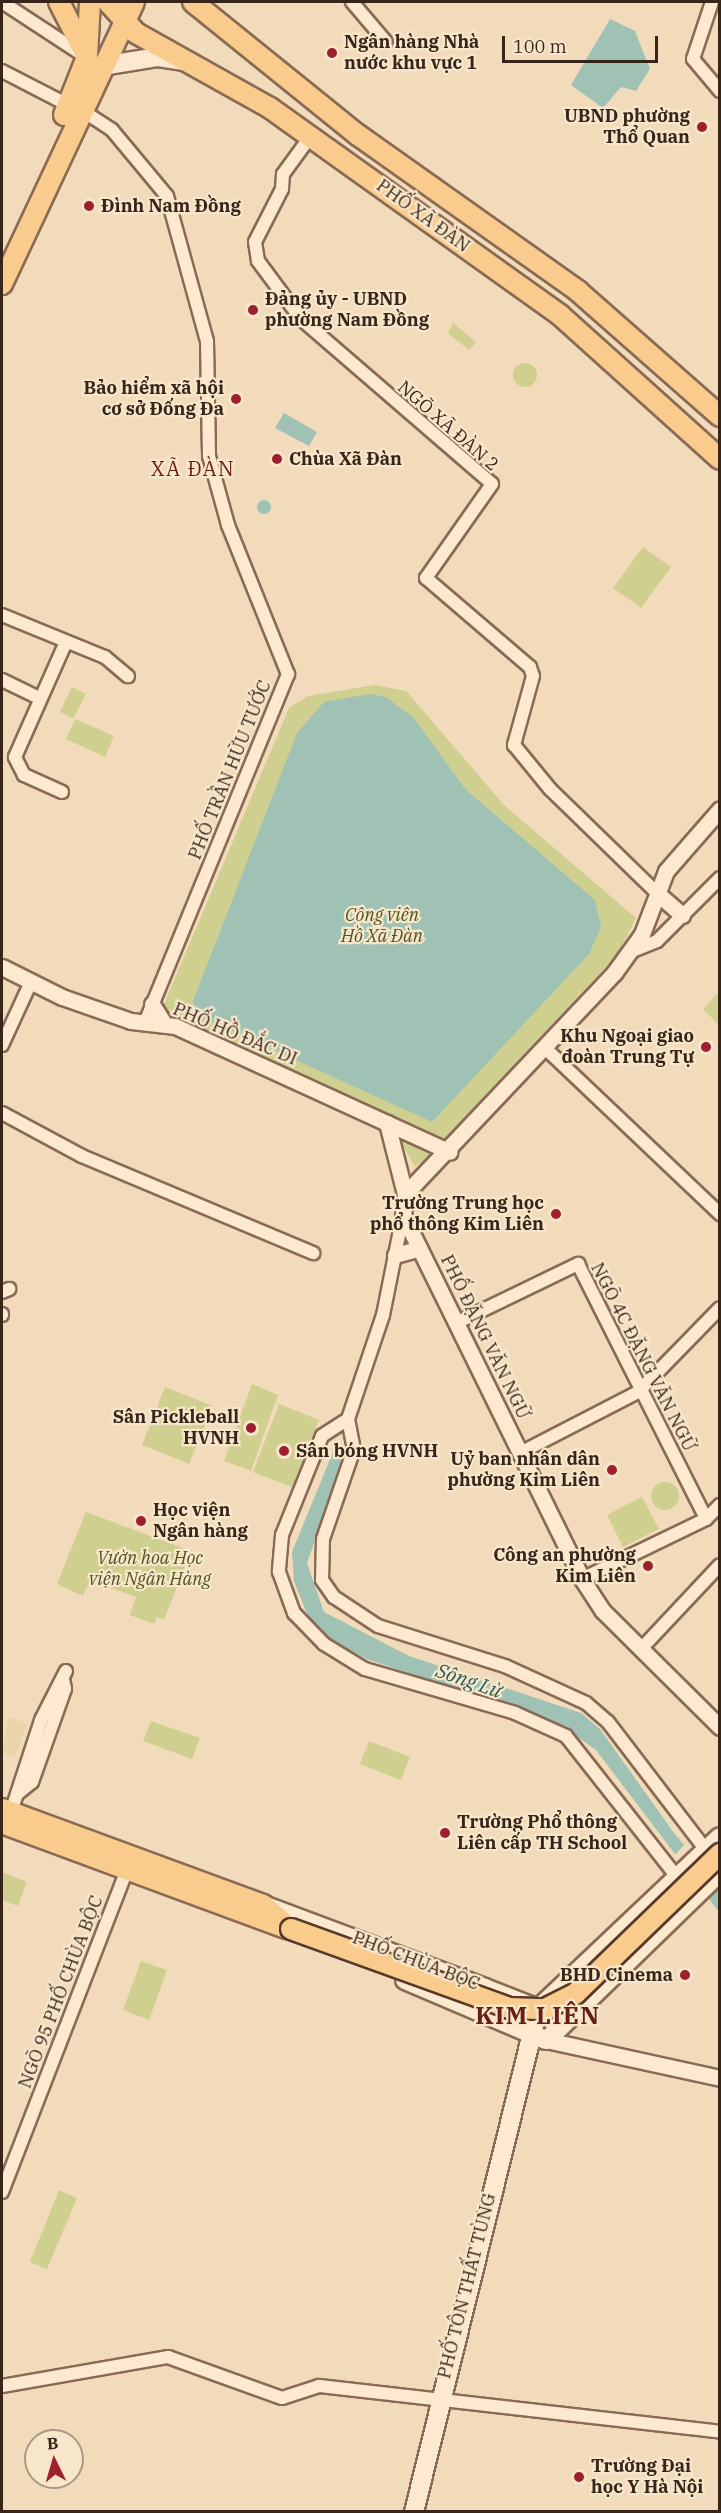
<!DOCTYPE html>
<html>
<head>
<meta charset="utf-8">
<style>
	body { margin:0 }
	#map { position:relative; width:721px; height:2513px; overflow:hidden; background:#f1dbbb; font-family:"IBM Plex Serif",serif }
	div>[style] { position:absolute }
	[style*='--x'] { left:calc(var(--x)*1px); top:calc(var(--y)*1px); width:calc(var(--w)*1px); rotate:calc(var(--a)*1deg) }
	.farmland>* { inset:0; background:#e8d6a8 }
	.green>* { inset:0; background:#cfd08f }
	.round { border-radius:50% }
	.water>* { inset:0; background:#a0c2b4 }
	.pier>* { inset:0; background:#f1dbbb }
	.roads { filter:drop-shadow(2px 0 #8a6a54) drop-shadow(-2px 0 #8a6a54) drop-shadow(0 2px #8a6a54) drop-shadow(0 -2px #8a6a54) }
	.minor>* { height:12px; margin:-6px; padding:0 6px; transform-origin:6px; border-radius:6px; background:#fce9cf }
	.tertiary>* { height:15px; margin:-7.5px; padding:0 7.5px; transform-origin:7.5px; border-radius:7.5px; background:#fce9cf }
	.secondary>* { height:18px; margin:-9px; padding:0 9px; transform-origin:9px; border-radius:9px; background:#fce9cf }
	.primary>* { height:20px; margin:-10px; padding:0 10px; transform-origin:10px; border-radius:10px; background:#f9cc8e }
	.bridges { filter:drop-shadow(2px 0 #573929) drop-shadow(-2px 0 #573929) drop-shadow(0 2px #573929) drop-shadow(0 -2px #573929) }
	.primary-bridge>* { height:20px; margin:-10px; padding:0 10px; transform-origin:10px; border-radius:10px; background:#f9cc8e }
	.dots>* { width:16px; height:16px; translate:-50% -50%; box-sizing:border-box; border:3px solid #f8e6cb; border-radius:50% }
	span { translate:-50% -50%; white-space:nowrap; text-align:center; line-height:1.15; -webkit-text-stroke:4.5px #f8e6cb; paint-order:stroke }
	.poi-label { font-size:18px; color:#38251a; font-weight:700 }
	.left { translate:0 -50%; text-align:left }
	.right { translate:-100% -50%; text-align:right }
	.street-label { font-size:18px; color:#38251a }
	.park-label { font-size:18px; color:#4e561f; font-style:italic }
	.neighbourhood-label { font-size:20px; color:#681e16; letter-spacing:1.5px }
	.water-label { font-size:20px; color:#285950; font-style:italic }
	.district-label { font-size:24px; color:#681e16; font-weight:700; letter-spacing:1.5px }
	.frame { position:absolute; inset:0; border:3px solid #38251a; pointer-events:none }
	.north { position:absolute; left:24px; top:2429px; width:60px; height:60px; box-sizing:border-box; background:#f8e6cb; border:2px solid #ab9984; border-radius:50%; rotate:355deg; font-size:16px; font-weight:700; line-height:24px; text-align:center; color:#38251a }
	.north::after { content:''; display:block; margin:auto; width:21px; height:27px; background:#9e1f2e; clip-path:polygon(50% 0,100% 100%,50% 72%,0 100%) }
	.scale { position:absolute; left:502px; top:36px; width:156px; height:27px; box-sizing:border-box; border:3px solid #38251a; border-top:0; padding-left:8px; font-size:18px; line-height:21px; white-space:nowrap; color:#38251a; -webkit-text-stroke:4px #f8e6cb; paint-order:stroke }
</style>
</head>
<body>
<div id="map">
	<div class="farmland">
		<i style="clip-path:polygon(9px 1717px,27px 1724px,15px 1757px,2px 1752px)"></i>
	</div>
	<div class="green">
		<i style="clip-path:polygon(453px 323px,476px 342px,469px 350px,448px 333px)"></i>
		<i class="round" style="left:513px;top:363px;width:24px;height:24px"></i>
		<i style="clip-path:polygon(643px 547px,671px 567px,641px 608px,613px 588px)"></i>
		<i style="clip-path:polygon(375px 685px,406px 691px,504px 805px,636px 918px,618px 954px,444px 1139px,173px 1020px,162px 1009px,289px 708px,308px 696px)"></i>
		<i style="clip-path:polygon(72px 687px,86px 694px,73px 719px,60px 712px)"></i>
		<i style="clip-path:polygon(75px 719px,114px 736px,105px 757px,66px 739px)"></i>
		<i style="clip-path:polygon(719px 992px,719px 1025px,703px 1009px)"></i>
		<i style="clip-path:polygon(399px 1138px,433px 1151px,433px 1153px,415px 1167px)"></i>
		<i style="clip-path:polygon(252px 1384px,278px 1395px,251px 1471px,224px 1461px)"></i>
		<i style="clip-path:polygon(165px 1387px,213px 1406px,189px 1464px,142px 1445px)"></i>
		<i style="clip-path:polygon(279px 1404px,319px 1420px,292px 1487px,253px 1472px)"></i>
		<i class="round" style="left:651px;top:1482px;width:28px;height:28px"></i>
		<i style="clip-path:polygon(642px 1497px,659px 1529px,623px 1547px,607px 1515px)"></i>
		<i style="clip-path:polygon(86px 1512px,191px 1551px,164px 1620px,157px 1617px,154px 1624px,130px 1615px,136px 1597px,90px 1580px,83px 1596px,57px 1584px)"></i>
		<i style="clip-path:polygon(151px 1721px,200px 1738px,192px 1759px,143px 1741px)"></i>
		<i style="clip-path:polygon(369px 1741px,410px 1757px,401px 1780px,360px 1764px)"></i>
		<i style="clip-path:polygon(2px 1872px,27px 1882px,18px 1906px,2px 1900px)"></i>
		<i style="clip-path:polygon(141px 1961px,167px 1970px,149px 2020px,123px 2010px)"></i>
		<i style="clip-path:polygon(59px 2190px,77px 2198px,47px 2269px,30px 2262px)"></i>
	</div>
	<div class="water">
		<i style="clip-path:polygon(610px 19px,635px 31px,650px 69px,636px 91px,621px 87px,603px 108px,571px 85px)"></i>
		<i style="clip-path:polygon(284px 413px,317px 432px,309px 446px,275px 428px)"></i>
		<i class="round" style="left:257px;top:500px;width:14px;height:14px"></i>
		<i style="clip-path:polygon(369px 694px,386px 697px,414px 718px,466px 790px,595px 900px,601px 927px,589px 954px,432px 1122px,197px 1015px,193px 1001px,297px 733px,324px 702px)"></i>
		<i style="clip-path:polygon(335px 1447px,346px 1452px,307px 1563px,324px 1612px,409px 1656px,581px 1713px,600px 1729px,674px 1833px,719px 1885px,719px 1912px,596px 1750px,562px 1726px,367px 1659px,324px 1636px,307px 1614px,294px 1581px,292px 1552px)"></i>
	</div>
	<div class="pier">
		<i style="clip-path:polygon(685px 1844px,719px 1881px,708px 1896px,673px 1857px)"></i>
	</div>
	<div class="roads">
		<div class="minor">
			<i style="--x:2;--y:2;--w:100;--a:33.2"></i>
			<i style="--x:352;--y:2;--w:52;--a:49.6"></i>
			<i style="--x:712;--y:2;--w:60;--a:108.4"></i>
			<i style="--x:693;--y:59;--w:42;--a:49.8"></i>
			<i style="--x:2;--y:71;--w:74;--a:27.3"></i>
			<i style="--x:80;--y:109;--w:38;--a:33"></i>
			<i style="--x:112;--y:130;--w:86;--a:50.2"></i>
			<i style="--x:167;--y:196;--w:150;--a:74.6"></i>
			<i style="--x:207;--y:341;--w:115;--a:89"></i>
			<i style="--x:209;--y:456;--w:72;--a:74.6"></i>
			<i style="--x:228;--y:525;--w:161;--a:68.1"></i>
			<i style="--x:288;--y:674;--w:377;--a:112.3"></i>
			<i style="--x:310;--y:137;--w:46;--a:126.1"></i>
			<i style="--x:283;--y:174;--w:15;--a:94"></i>
			<i style="--x:282;--y:189;--w:59;--a:117"></i>
			<i style="--x:255;--y:242;--w:19;--a:81"></i>
			<i style="--x:258;--y:261;--w:72;--a:53.4"></i>
			<i style="--x:301;--y:319;--w:252;--a:40.8"></i>
			<i style="--x:492;--y:484;--w:115;--a:125.1"></i>
			<i style="--x:426;--y:578;--w:137;--a:40.6"></i>
			<i style="--x:530;--y:667;--w:9;--a:72"></i>
			<i style="--x:533;--y:676;--w:72;--a:105.4"></i>
			<i style="--x:514;--y:745;--w:57;--a:50.7"></i>
			<i style="--x:550;--y:789;--w:151;--a:44.2"></i>
			<i style="--x:2;--y:615;--w:111;--a:22.2"></i>
			<i style="--x:105;--y:657;--w:30;--a:40"></i>
			<i style="--x:2;--y:680;--w:41;--a:25.9"></i>
			<i style="--x:62;--y:792;--w:42;--a:-155.9"></i>
			<i style="--x:24;--y:775;--w:20;--a:-117"></i>
			<i style="--x:15;--y:757;--w:126;--a:-66.1"></i>
			<i style="--x:630;--y:952;--w:29;--a:-22"></i>
			<i style="--x:657;--y:941;--w:89;--a:-45"></i>
			<i style="--x:2;--y:1045;--w:69;--a:-65.3"></i>
			<i style="--x:544;--y:1047;--w:243;--a:43.5"></i>
			<i style="--x:2;--y:1113;--w:91;--a:28.3"></i>
			<i style="--x:82;--y:1156;--w:251;--a:22.8"></i>
			<i style="--x:403;--y:1215;--w:102;--a:101.3"></i>
			<i style="--x:383;--y:1315;--w:110;--a:108.6"></i>
			<i style="--x:348;--y:1419;--w:31;--a:79"></i>
			<i style="--x:354;--y:1449;--w:95;--a:109"></i>
			<i style="--x:323;--y:1539;--w:41;--a:91.4"></i>
			<i style="--x:322;--y:1580;--w:21;--a:55"></i>
			<i style="--x:334;--y:1597;--w:53;--a:33.4"></i>
			<i style="--x:378;--y:1626;--w:133;--a:17.5"></i>
			<i style="--x:505;--y:1666;--w:89;--a:24.6"></i>
			<i style="--x:586;--y:1703;--w:29;--a:41"></i>
			<i style="--x:608;--y:1722;--w:161;--a:52.6"></i>
			<i style="--x:2;--y:1292;--w:8;--a:-23"></i>
			<i style="--x:2;--y:1314;--w:1;--a:90"></i>
			<i style="--x:456;--y:1323;--w:136;--a:-25.8"></i>
			<i style="--x:578;--y:1264;--w:285;--a:63.3"></i>
			<i style="--x:348;--y:1419;--w:31;--a:147"></i>
			<i style="--x:322;--y:1436;--w:107;--a:112"></i>
			<i style="--x:282;--y:1535;--w:37;--a:95"></i>
			<i style="--x:279;--y:1572;--w:44;--a:69.9"></i>
			<i style="--x:294;--y:1613;--w:43;--a:45.9"></i>
			<i style="--x:324;--y:1644;--w:48;--a:31.4"></i>
			<i style="--x:365;--y:1669;--w:156;--a:16.3"></i>
			<i style="--x:515;--y:1713;--w:56;--a:24.3"></i>
			<i style="--x:566;--y:1736;--w:179;--a:51.8"></i>
			<i style="--x:520;--y:1453;--w:133;--a:-27.3"></i>
			<i style="--x:638;--y:1392;--w:117;--a:-45.7"></i>
			<i style="--x:582;--y:1579;--w:138;--a:-25.8"></i>
			<i style="--x:706;--y:1519;--w:20;--a:-45"></i>
			<i style="--x:641;--y:1649;--w:115;--a:-46.8"></i>
			<i style="--x:17;--y:1794;--w:19;--a:-39"></i>
			<i style="--x:32;--y:1782;--w:99;--a:-70.5"></i>
			<i style="--x:65;--y:1689;--w:10;--a:-101"></i>
			<i style="--x:11;--y:1812;--w:97;--a:-71.9"></i>
			<i style="--x:41;--y:1720;--w:55;--a:-63"></i>
			<i style="--x:2;--y:2192;--w:343;--a:-68.8"></i>
			<i style="--x:2;--y:2386;--w:169;--a:-9.9"></i>
			<i style="--x:168;--y:2357;--w:121;--a:19.8"></i>
			<i style="--x:282;--y:2398;--w:39;--a:-18"></i>
			<i style="--x:319;--y:2386;--w:404;--a:6.5"></i>
		</div>
		<div class="tertiary">
			<i style="--x:658;--y:894;--w:32;--a:41"></i>
			<i style="--x:2;--y:967;--w:67;--a:26.6"></i>
			<i style="--x:62;--y:997;--w:73;--a:19.2"></i>
			<i style="--x:131;--y:1021;--w:44;--a:6.5"></i>
			<i style="--x:175;--y:1026;--w:302;--a:24.6"></i>
			<i style="--x:152;--y:1004;--w:22;--a:58"></i>
			<i style="--x:387;--y:1123;--w:73;--a:75.8"></i>
			<i style="--x:405;--y:1194;--w:21;--a:95"></i>
			<i style="--x:403;--y:1215;--w:406;--a:63.8"></i>
			<i style="--x:582;--y:1579;--w:37;--a:57"></i>
			<i style="--x:602;--y:1610;--w:166;--a:44.8"></i>
			<i style="--x:405;--y:1194;--w:304;--a:-46.6"></i>
			<i style="--x:614;--y:973;--w:48;--a:-54.3"></i>
			<i style="--x:642;--y:934;--w:67;--a:-69.1"></i>
			<i style="--x:666;--y:871;--w:82;--a:-48.9"></i>
			<i style="--x:395;--y:1255;--w:24;--a:-15"></i>
			<i style="--x:546;--y:2040;--w:178;--a:12.3"></i>
		</div>
		<div class="secondary">
			<i style="--x:102;--y:66;--w:57;--a:-9.1"></i>
			<i style="--x:158;--y:57;--w:25;--a:9"></i>
			<i style="--x:263;--y:1905;--w:237;--a:20.5"></i>
			<i style="--x:485;--y:1988;--w:57;--a:21.6"></i>
			<i style="--x:538;--y:2009;--w:28;--a:38"></i>
			<i style="--x:405;--y:1980;--w:153;--a:23.1"></i>
			<i style="--x:552;--y:2035;--w:234;--a:-44.1"></i>
			<i style="--x:414;--y:2512;--w:518;--a:-76.15"></i>
			<i style="--x:538;--y:2009;--w:250;--a:-43.4"></i>
		</div>
		<div class="primary">
			<i style="--x:59;--y:2;--w:62;--a:63"></i>
			<i style="--x:108;--y:2;--w:42;--a:47.9"></i>
			<i style="--x:136;--y:33;--w:154;--a:29.2"></i>
			<i style="--x:270;--y:108;--w:356;--a:35.5"></i>
			<i style="--x:560;--y:315;--w:215;--a:42"></i>
			<i style="--x:193;--y:2;--w:212;--a:38.9"></i>
			<i style="--x:358;--y:135;--w:270;--a:35.3"></i>
			<i style="--x:578;--y:291;--w:189;--a:41.4"></i>
			<i style="--x:64;--y:115;--w:62;--a:-68.4"></i>
			<i style="--x:87;--y:57;--w:55;--a:-86.9"></i>
			<i style="--x:2;--y:284;--w:311;--a:-64.9"></i>
			<i style="--x:2;--y:1809;--w:278;--a:20.2"></i>
			<i style="--x:263;--y:1905;--w:37;--a:41"></i>
			<i style="--x:2;--y:1823;--w:303;--a:20.3"></i>
		</div>
	</div>
	<div class="bridges">
		<div class="primary-bridge">
			<i style="--x:291;--y:1929;--w:232;--a:19.9"></i>
			<i style="--x:509;--y:2008;--w:36;--a:2"></i>
			<i style="--x:545;--y:2009;--w:34;--a:-27"></i>
			<i style="--x:575;--y:1994;--w:202;--a:-44"></i>
		</div>
	</div>
	<div class="dots">
		<i style="left:332px;top:53px;background:#9e1f2e"></i>
		<i style="left:702px;top:127px;background:#9e1f2e"></i>
		<i style="left:89px;top:206px;background:#9e1f2e"></i>
		<i style="left:253px;top:310px;background:#9e1f2e"></i>
		<i style="left:236px;top:399px;background:#9e1f2e"></i>
		<i style="left:277px;top:459px;background:#9e1f2e"></i>
		<i style="left:706px;top:1047px;background:#9e1f2e"></i>
		<i style="left:556px;top:1214px;background:#9e1f2e"></i>
		<i style="left:251px;top:1428px;background:#9e1f2e"></i>
		<i style="left:284px;top:1451px;background:#9e1f2e"></i>
		<i style="left:612px;top:1470px;background:#9e1f2e"></i>
		<i style="left:141px;top:1521px;background:#9e1f2e"></i>
		<i style="left:648px;top:1566px;background:#9e1f2e"></i>
		<i style="left:445px;top:1833px;background:#9e1f2e"></i>
		<i style="left:685px;top:1975px;background:#9e1f2e"></i>
		<i style="left:579px;top:2477px;background:#9e1f2e"></i>
	</div>
	<div class="poi-label">
		<span class="left" style="left:344px;top:53px">Ngân hàng Nhà<br>nước khu vực 1</span>
		<span class="right" style="left:690px;top:127px">UBND phường<br>Thổ Quan</span>
		<span class="left" style="left:101px;top:206px">Đình Nam Đồng</span>
		<span class="left" style="left:265px;top:310px">Đảng ủy - UBND<br>phường Nam Đồng</span>
		<span class="right" style="left:224px;top:399px">Bảo hiểm xã hội<br>cơ sở Đống Đa</span>
		<span class="left" style="left:289px;top:459px">Chùa Xã Đàn</span>
		<span class="right" style="left:694px;top:1047px">Khu Ngoại giao<br>đoàn Trung Tự</span>
		<span class="right" style="left:544px;top:1214px">Trường Trung học<br>phổ thông Kim Liên</span>
		<span class="right" style="left:239px;top:1428px">Sân Pickleball<br>HVNH</span>
		<span class="left" style="left:296px;top:1451px">Sân bóng HVNH</span>
		<span class="right" style="left:600px;top:1470px">Uỷ ban nhân dân<br>phường Kim Liên</span>
		<span class="left" style="left:153px;top:1521px">Học viện<br>Ngân hàng</span>
		<span class="right" style="left:636px;top:1566px">Công an phường<br>Kim Liên</span>
		<span class="left" style="left:457px;top:1833px">Trường Phổ thông<br>Liên cấp TH School</span>
		<span class="right" style="left:673px;top:1975px">BHD Cinema</span>
		<span class="left" style="left:591px;top:2477px">Trường Đại<br>học Y Hà Nội</span>
	</div>
	<div class="street-label">
		<span style="left:423px;top:216px;rotate:36deg">PHỐ XÃ ĐÀN</span>
		<span style="left:448px;top:426px;rotate:41deg">NGÕ XÃ ĐÀN 2</span>
		<span style="left:230px;top:770px;rotate:-68deg">PHỐ TRẦN HỮU TƯỚC</span>
		<span style="left:235px;top:1034px;rotate:23deg">PHỐ HỒ ĐẮC DI</span>
		<span style="left:485px;top:1337px;rotate:64deg">PHỐ ĐẶNG VĂN NGỮ</span>
		<span style="left:643px;top:1357px;rotate:63deg">NGÕ 4C ĐẶNG VĂN NGỮ</span>
		<span style="left:416px;top:1961px;rotate:21deg">PHỐ CHÙA BỘC</span>
		<span style="left:61px;top:1992px;rotate:-69deg">NGÕ 95 PHỐ CHÙA BỘC</span>
		<span style="left:467px;top:2286px;rotate:-76deg">PHỐ TÔN THẤT TÙNG</span>
	</div>
	<div class="park-label">
		<span style="left:382px;top:926px">Công viên<br>Hồ Xã Đàn</span>
		<span style="left:150px;top:1569px">Vườn hoa Học<br>viện Ngân Hàng</span>
	</div>
	<div class="neighbourhood-label">
		<span style="left:193px;top:468px">XÃ ĐÀN</span>
	</div>
	<div class="water-label">
		<span style="left:469px;top:1680px;rotate:19deg">Sông Lừ</span>
	</div>
	<div class="district-label">
		<span style="left:538px;top:2016px">KIM LIÊN</span>
	</div>
	<div class="frame"></div>
	<div class="north">B</div>
	<div class="scale">100 m</div>
</div>
</body>
</html>
